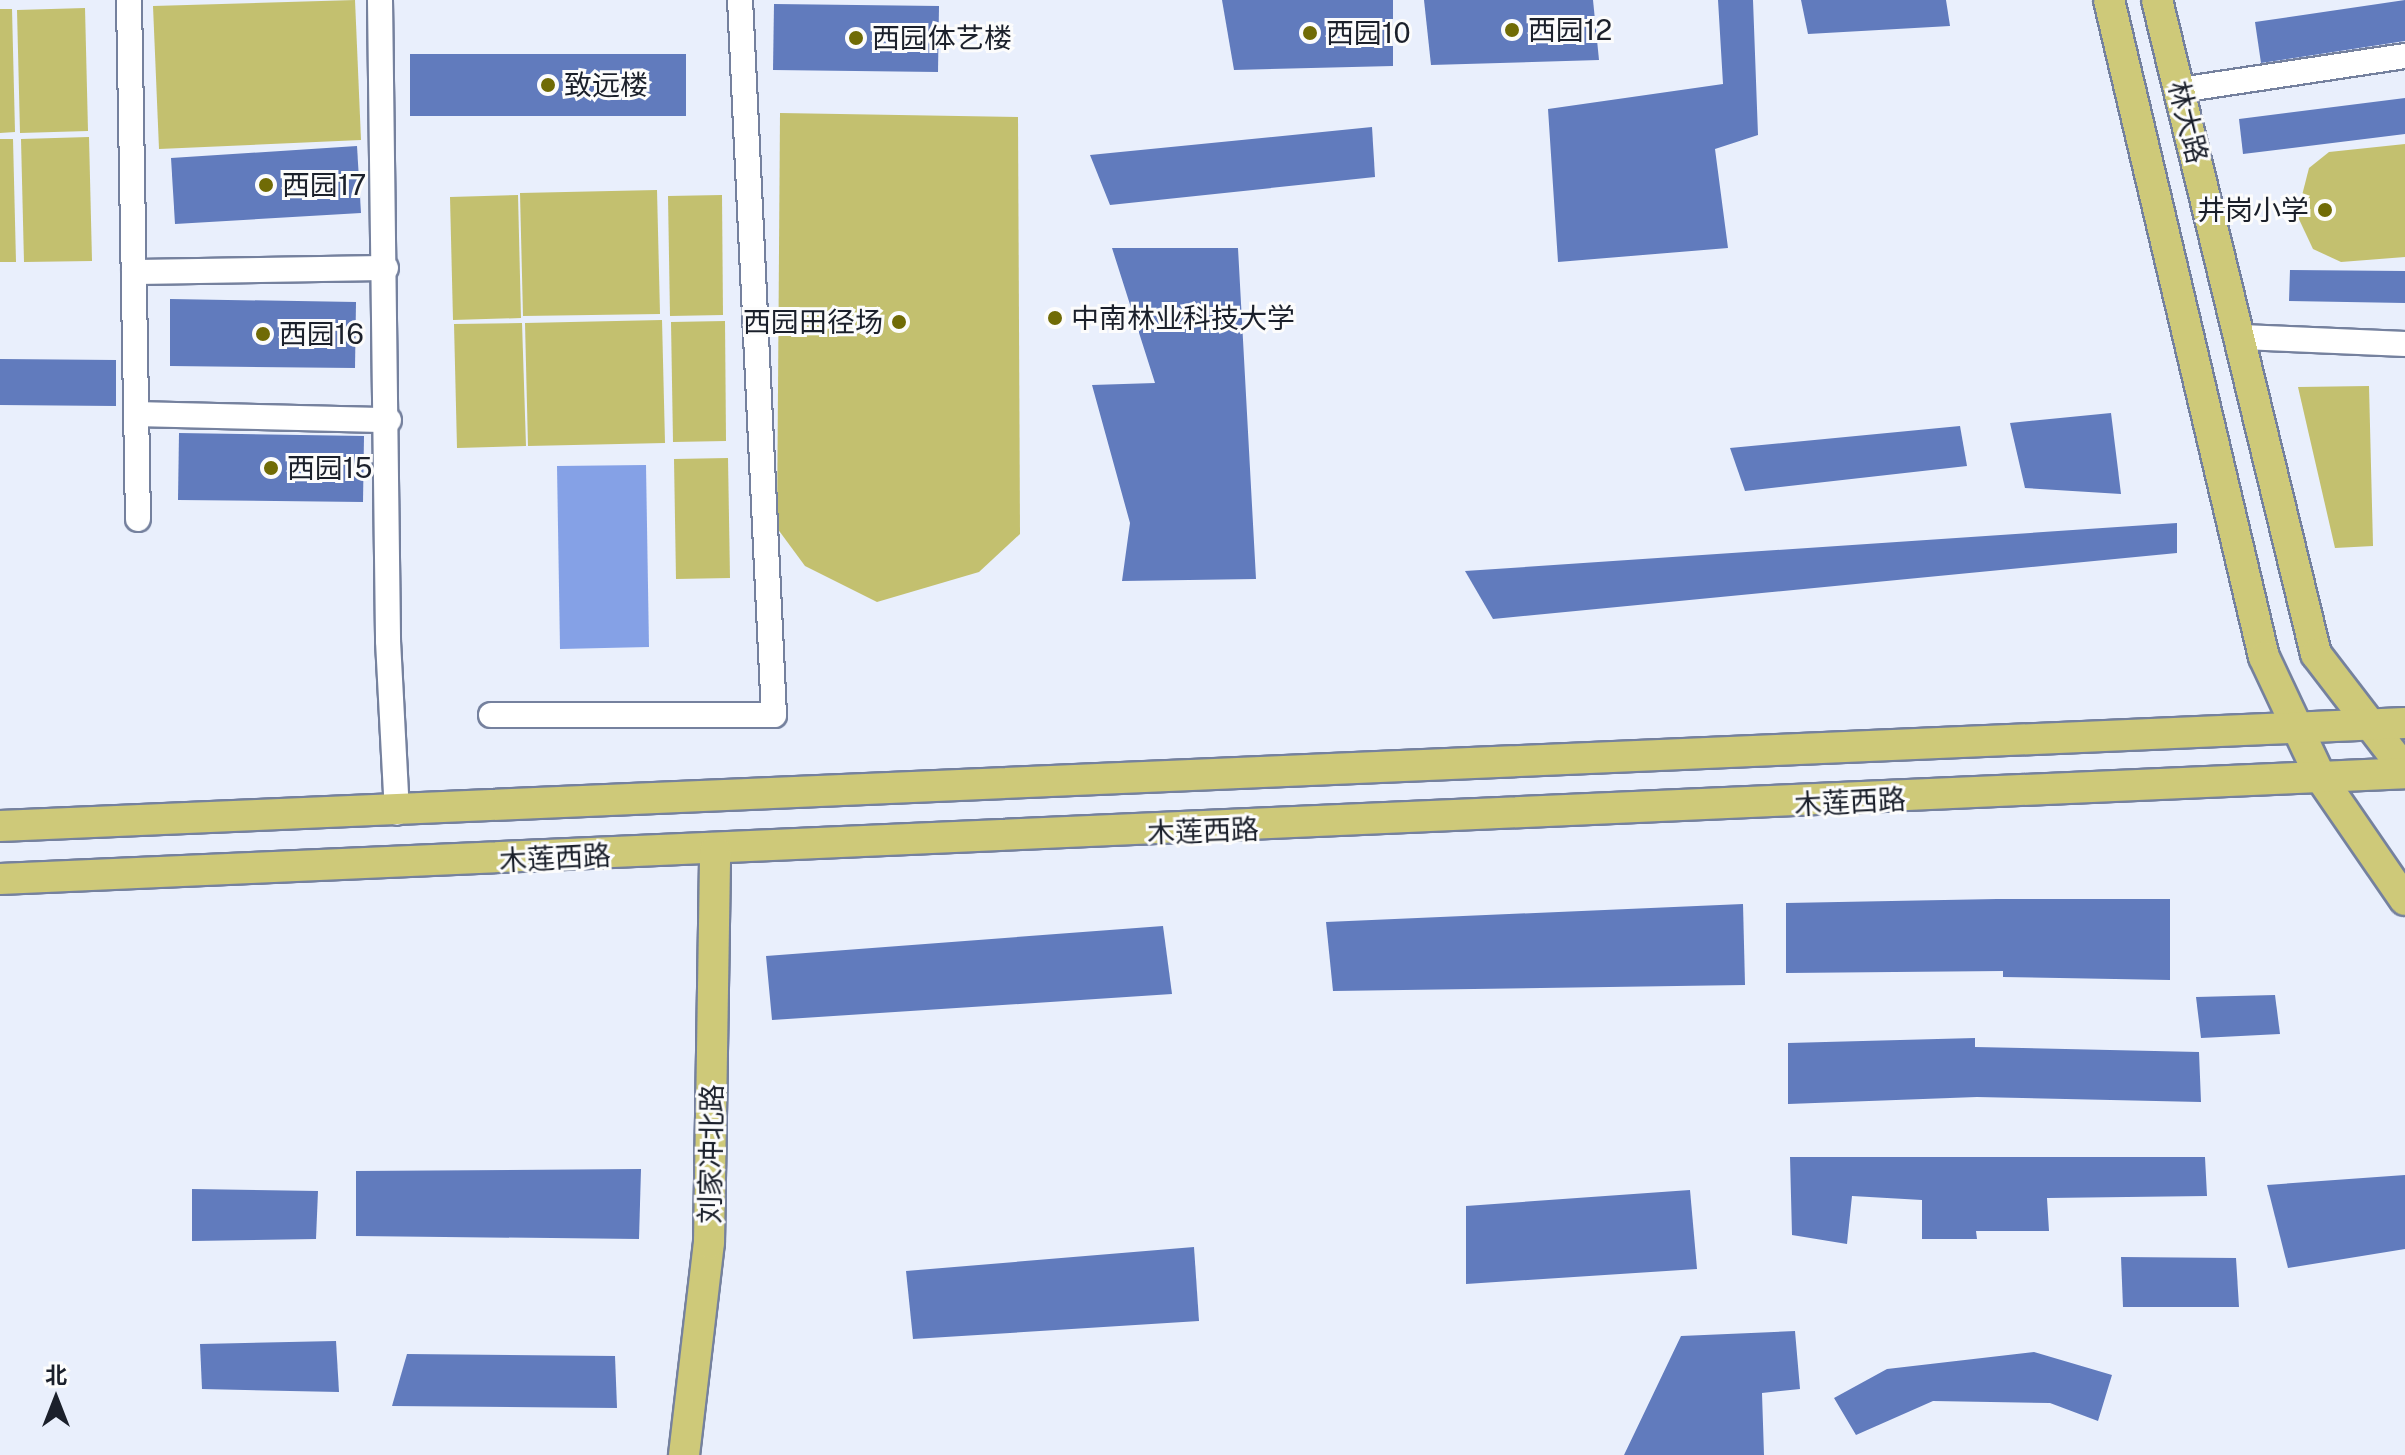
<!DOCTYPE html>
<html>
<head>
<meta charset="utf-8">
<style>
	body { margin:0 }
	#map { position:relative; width:2405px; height:1455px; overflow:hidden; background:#e9effc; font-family:"Public Sans","Noto Sans SC",sans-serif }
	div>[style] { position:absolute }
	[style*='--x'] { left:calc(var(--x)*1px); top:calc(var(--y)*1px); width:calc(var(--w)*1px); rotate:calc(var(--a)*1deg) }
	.green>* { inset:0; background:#c3c06f }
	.water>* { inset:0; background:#85a1e6 }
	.building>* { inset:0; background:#617bbd }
	.roads { filter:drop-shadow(2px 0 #75819e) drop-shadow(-2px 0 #75819e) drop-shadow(0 2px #75819e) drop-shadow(0 -2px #75819e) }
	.minor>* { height:24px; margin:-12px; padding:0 12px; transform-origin:12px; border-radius:12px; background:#fff }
	.major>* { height:30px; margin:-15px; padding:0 15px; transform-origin:15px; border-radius:15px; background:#cec979 }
	.dots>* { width:22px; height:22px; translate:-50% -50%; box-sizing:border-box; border:4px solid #fcfcfc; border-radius:50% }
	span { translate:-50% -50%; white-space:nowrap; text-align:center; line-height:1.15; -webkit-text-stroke:6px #fcfcfc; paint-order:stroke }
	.poi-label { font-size:28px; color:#1b202b }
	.left { translate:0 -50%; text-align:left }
	.right { translate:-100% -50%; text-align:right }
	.street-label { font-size:28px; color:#1b202b }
	.north { position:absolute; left:16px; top:1359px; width:80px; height:80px; -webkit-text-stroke:6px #fcfcfc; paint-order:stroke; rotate:0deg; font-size:22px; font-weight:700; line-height:32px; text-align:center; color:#1b202b }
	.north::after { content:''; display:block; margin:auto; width:28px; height:36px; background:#1b202b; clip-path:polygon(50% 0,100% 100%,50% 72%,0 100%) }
</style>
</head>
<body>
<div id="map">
	<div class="green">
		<i style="clip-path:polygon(355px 0,361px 140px,159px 149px,153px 6px)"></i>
		<i style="clip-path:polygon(85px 8px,88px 131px,20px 133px,17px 10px)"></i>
		<i style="clip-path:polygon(0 9px,12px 9px,15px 132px,0 133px)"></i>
		<i style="clip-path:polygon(780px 113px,1018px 117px,1020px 534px,979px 572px,877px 602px,805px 566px,777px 528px)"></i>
		<i style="clip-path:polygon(89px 137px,92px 261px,24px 262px,21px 139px)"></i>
		<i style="clip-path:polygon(0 139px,13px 139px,16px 262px,0 262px)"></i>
		<i style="clip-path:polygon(2405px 144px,2405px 257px,2341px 262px,2313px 249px,2297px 215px,2309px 168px,2329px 152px)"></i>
		<i style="clip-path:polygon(657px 190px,660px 314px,523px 316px,520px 193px)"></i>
		<i style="clip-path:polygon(518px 195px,521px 318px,453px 320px,450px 197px)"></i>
		<i style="clip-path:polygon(722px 195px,723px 315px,670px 316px,668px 196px)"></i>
		<i style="clip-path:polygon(662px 320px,665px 443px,528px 446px,525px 323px)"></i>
		<i style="clip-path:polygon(725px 321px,726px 441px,673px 442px,671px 322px)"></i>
		<i style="clip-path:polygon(522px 323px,526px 446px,457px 448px,454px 324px)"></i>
		<i style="clip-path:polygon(2369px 386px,2373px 546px,2335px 548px,2298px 387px)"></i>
		<i style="clip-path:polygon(728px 458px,730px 578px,676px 579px,674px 459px)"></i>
	</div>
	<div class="water">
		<i style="clip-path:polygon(646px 465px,649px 647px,560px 649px,557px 466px)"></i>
	</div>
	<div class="building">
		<i style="clip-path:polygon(1222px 0,1393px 0,1393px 66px,1234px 70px)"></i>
		<i style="clip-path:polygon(1424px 0,1593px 0,1599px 60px,1431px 65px)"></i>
		<i style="clip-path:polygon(1718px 0,1753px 0,1758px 135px,1715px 149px,1728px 248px,1558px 262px,1548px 109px,1723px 84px)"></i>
		<i style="clip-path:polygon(1801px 0,1946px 0,1950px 26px,1808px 34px)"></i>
		<i style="clip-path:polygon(2405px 0,2405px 41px,2261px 63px,2255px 22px)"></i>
		<i style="clip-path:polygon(774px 4px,939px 6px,938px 72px,773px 70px)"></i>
		<i style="clip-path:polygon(410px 54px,686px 54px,686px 116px,410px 116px)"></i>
		<i style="clip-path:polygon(2405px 98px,2405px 134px,2243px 154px,2239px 119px)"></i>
		<i style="clip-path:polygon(1372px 127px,1375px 177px,1110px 205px,1090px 155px)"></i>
		<i style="clip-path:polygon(357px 146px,361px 213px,175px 224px,171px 158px)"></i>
		<i style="clip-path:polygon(1112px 248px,1238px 248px,1256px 579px,1122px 581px,1130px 523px,1092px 385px,1155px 383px)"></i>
		<i style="clip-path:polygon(2290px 270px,2405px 271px,2405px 303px,2289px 301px)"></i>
		<i style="clip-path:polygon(170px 299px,356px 302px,355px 368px,170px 366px)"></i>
		<i style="clip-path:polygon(0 359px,116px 360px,116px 406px,0 405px)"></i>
		<i style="clip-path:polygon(2111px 413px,2121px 494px,2025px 488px,2010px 423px)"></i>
		<i style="clip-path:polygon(1960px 426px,1967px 466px,1745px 491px,1730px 448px)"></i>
		<i style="clip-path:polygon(179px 433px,364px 436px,363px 502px,178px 500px)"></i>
		<i style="clip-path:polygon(2177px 523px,2177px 553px,1493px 619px,1465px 571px)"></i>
		<i style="clip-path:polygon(1997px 899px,2170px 899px,2170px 980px,2003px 977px,2003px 971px,1786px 973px,1786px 903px)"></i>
		<i style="clip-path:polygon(1743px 904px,1745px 985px,1333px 991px,1326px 922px)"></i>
		<i style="clip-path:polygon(1163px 926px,1172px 994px,772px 1020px,766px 956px)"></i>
		<i style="clip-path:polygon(2275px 995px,2280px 1034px,2201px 1038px,2196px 997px)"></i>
		<i style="clip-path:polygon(1975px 1038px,1975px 1047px,2199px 1052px,2201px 1102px,1977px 1097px,1788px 1104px,1788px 1043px)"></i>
		<i style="clip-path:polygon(1790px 1157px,2205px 1157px,2207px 1196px,2047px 1198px,2049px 1231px,1976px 1231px,1977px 1239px,1922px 1239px,1922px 1200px,1852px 1196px,1847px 1244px,1792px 1235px)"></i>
		<i style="clip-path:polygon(641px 1169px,639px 1239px,356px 1236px,356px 1171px)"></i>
		<i style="clip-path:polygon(2405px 1175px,2405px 1249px,2288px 1268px,2267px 1185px)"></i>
		<i style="clip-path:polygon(192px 1189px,318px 1191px,316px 1239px,192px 1241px)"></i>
		<i style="clip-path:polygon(1690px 1190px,1697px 1269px,1466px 1284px,1466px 1206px)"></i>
		<i style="clip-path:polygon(1194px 1247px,1199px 1321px,913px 1339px,906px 1271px)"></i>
		<i style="clip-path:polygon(2121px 1257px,2236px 1258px,2239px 1307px,2123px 1307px)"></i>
		<i style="clip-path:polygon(1795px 1331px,1800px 1389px,1762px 1393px,1764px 1455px,1624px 1455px,1681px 1336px)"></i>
		<i style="clip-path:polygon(336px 1341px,339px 1392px,202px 1389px,200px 1344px)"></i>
		<i style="clip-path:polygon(2034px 1352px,2112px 1375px,2098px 1421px,2050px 1403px,1933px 1401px,1856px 1435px,1834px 1398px,1887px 1369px)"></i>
		<i style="clip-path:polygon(407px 1354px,615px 1356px,617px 1408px,392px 1406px)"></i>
	</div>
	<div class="roads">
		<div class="minor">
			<i style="--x:129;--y:0;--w:519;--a:89.01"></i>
			<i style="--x:380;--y:0;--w:641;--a:89.28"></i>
			<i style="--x:388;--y:641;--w:172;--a:87"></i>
			<i style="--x:2180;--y:90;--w:228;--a:-8.6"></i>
			<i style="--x:134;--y:272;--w:252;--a:-0.9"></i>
			<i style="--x:2243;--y:337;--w:162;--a:2.5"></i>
			<i style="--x:137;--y:414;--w:252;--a:1.4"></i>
			<i style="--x:491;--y:715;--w:283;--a:0"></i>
			<i style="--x:774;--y:715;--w:716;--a:-92.72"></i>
		</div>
		<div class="major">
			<i style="--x:2109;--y:0;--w:675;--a:76.73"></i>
			<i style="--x:2264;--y:657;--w:134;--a:64.8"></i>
			<i style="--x:2321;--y:778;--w:148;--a:55.5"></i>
			<i style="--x:2157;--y:0;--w:673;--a:76.34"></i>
			<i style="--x:2316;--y:654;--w:146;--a:52.5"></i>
			<i style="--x:0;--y:826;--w:2407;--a:-2.45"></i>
			<i style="--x:0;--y:879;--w:2407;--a:-2.52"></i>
			<i style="--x:684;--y:1455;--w:213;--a:-83.3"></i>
			<i style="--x:709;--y:1243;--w:392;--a:-89.1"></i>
		</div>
	</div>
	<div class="dots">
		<i style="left:1512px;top:30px;background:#706b06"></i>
		<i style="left:1310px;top:33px;background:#706b06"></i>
		<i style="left:856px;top:38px;background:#706b06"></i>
		<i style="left:548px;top:85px;background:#706b06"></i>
		<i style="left:266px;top:185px;background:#706b06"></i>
		<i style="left:2325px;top:210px;background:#706b06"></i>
		<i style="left:1055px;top:318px;background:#706b06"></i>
		<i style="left:899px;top:322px;background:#706b06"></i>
		<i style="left:263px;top:334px;background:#706b06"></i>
		<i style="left:271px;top:468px;background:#706b06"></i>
	</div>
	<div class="poi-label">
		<span class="left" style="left:1528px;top:30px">西园12</span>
		<span class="left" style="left:1326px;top:33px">西园10</span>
		<span class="left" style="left:872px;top:38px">西园体艺楼</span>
		<span class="left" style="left:564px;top:85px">致远楼</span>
		<span class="left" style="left:282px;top:185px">西园17</span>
		<span class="right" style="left:2309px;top:210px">井岗小学</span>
		<span class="left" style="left:1071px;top:318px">中南林业科技大学</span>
		<span class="right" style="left:883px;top:322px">西园田径场</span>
		<span class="left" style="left:279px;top:334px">西园16</span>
		<span class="left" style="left:287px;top:468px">西园15</span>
	</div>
	<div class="street-label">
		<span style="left:2188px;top:122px;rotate:76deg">林大路</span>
		<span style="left:1850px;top:802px;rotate:-3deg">木莲西路</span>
		<span style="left:1203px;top:831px;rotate:-2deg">木莲西路</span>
		<span style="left:555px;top:858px;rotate:-3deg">木莲西路</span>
		<span style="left:711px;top:1154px;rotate:-89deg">刘家冲北路</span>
	</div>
	<div class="north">北</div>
</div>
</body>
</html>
